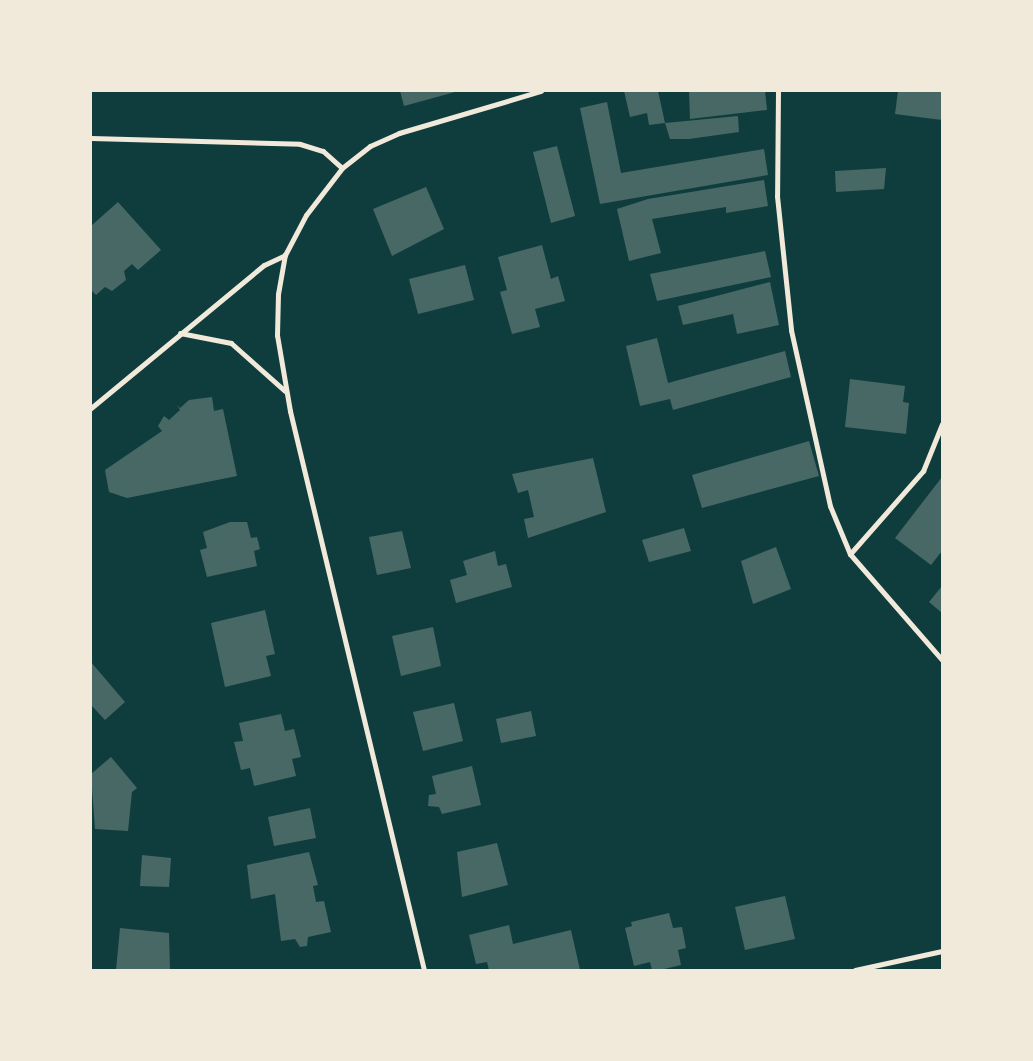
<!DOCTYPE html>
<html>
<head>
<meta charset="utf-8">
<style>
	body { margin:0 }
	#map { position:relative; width:1033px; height:1061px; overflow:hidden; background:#0f3d3e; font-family:Inter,sans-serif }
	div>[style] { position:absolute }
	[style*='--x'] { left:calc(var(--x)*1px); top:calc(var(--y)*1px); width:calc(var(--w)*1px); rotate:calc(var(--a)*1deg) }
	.building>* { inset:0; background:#486865 }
	.minor>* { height:5px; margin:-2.5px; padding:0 2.5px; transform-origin:2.5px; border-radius:2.5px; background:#f1e9da }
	span { translate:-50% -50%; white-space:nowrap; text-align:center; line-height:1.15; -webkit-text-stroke:5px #f1e9da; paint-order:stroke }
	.frame { position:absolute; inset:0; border:92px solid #f1e9da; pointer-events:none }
</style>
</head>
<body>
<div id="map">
	<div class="building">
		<i style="clip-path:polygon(400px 91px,455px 91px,455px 92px,404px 106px)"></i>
		<i style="clip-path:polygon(624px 91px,658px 91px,665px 123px,649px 125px,647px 113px,630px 117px)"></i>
		<i style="clip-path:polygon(689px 91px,765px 91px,767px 110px,690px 119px)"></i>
		<i style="clip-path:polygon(898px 91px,942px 91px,942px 120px,895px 114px)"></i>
		<i style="clip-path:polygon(607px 102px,621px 173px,764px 149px,768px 175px,600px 204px,580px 108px)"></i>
		<i style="clip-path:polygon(738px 116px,739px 132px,689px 139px,670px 139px,665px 123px)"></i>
		<i style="clip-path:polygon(557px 146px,575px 216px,551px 223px,533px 152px)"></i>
		<i style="clip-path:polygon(886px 168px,884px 189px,836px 192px,835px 171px)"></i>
		<i style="clip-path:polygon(764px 180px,768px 206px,726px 213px,726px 207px,652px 219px,661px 253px,629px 261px,617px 209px,648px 199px)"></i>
		<i style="clip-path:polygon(426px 187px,444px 229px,392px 256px,373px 209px)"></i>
		<i style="clip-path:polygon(118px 202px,161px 250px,138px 270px,132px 264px,124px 271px,126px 280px,112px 291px,105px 287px,96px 295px,91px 290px,91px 226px)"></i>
		<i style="clip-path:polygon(542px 245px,551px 279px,558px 276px,565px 301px,535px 309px,540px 327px,512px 334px,500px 292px,507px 290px,498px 257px)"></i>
		<i style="clip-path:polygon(765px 251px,771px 277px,657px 301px,650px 274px)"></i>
		<i style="clip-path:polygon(465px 265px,474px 300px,418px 314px,409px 279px)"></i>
		<i style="clip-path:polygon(770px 282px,779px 325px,737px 334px,733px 314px,683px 325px,678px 306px)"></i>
		<i style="clip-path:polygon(657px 338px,668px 383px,785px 351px,791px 377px,673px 410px,670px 399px,640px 406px,626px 346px)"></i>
		<i style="clip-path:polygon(850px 379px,905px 386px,903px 402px,909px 403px,906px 434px,845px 427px)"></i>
		<i style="clip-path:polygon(212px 397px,214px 411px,223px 409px,237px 476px,127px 498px,109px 492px,105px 470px,162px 431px,158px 426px,164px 416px,169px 420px,180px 410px,177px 405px,180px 408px,189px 400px)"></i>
		<i style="clip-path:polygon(809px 441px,819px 476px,702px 508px,692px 475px)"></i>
		<i style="clip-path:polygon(593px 458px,606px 512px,528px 538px,524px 519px,534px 517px,528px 490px,518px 493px,512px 474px)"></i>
		<i style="clip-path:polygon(942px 477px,942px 551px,931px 565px,895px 538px)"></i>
		<i style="clip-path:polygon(230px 522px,247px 522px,251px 538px,257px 537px,260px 549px,254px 551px,257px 566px,207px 577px,200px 550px,207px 548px,203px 532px)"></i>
		<i style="clip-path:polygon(684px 528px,691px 551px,649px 562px,642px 540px)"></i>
		<i style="clip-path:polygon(402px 531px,411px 568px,377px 575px,369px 537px)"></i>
		<i style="clip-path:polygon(776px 547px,791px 589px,753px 604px,741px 561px)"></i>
		<i style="clip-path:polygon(495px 551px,498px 566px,506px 564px,512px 587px,456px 603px,450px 580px,467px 575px,463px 561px)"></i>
		<i style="clip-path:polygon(942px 586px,942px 613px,929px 602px)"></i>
		<i style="clip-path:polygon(265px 610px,275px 654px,266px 656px,271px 676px,225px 687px,211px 623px)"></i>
		<i style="clip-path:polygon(433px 627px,441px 666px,401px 676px,392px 636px)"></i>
		<i style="clip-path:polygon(91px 662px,125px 702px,105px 720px,91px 705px)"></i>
		<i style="clip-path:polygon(454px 703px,463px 741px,423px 751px,413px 712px)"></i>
		<i style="clip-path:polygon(531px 711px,536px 736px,501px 743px,496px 719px)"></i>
		<i style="clip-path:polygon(281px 714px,285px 731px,294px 729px,301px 757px,292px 759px,296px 776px,254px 786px,250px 768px,241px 770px,234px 742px,243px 741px,239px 723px)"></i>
		<i style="clip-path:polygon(111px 757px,137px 788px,132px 792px,128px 831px,95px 829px,91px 774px)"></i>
		<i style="clip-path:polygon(472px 766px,481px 805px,442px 814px,439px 807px,428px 806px,429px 795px,436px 794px,432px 776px)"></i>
		<i style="clip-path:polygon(310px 808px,316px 838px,274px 846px,268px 817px)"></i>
		<i style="clip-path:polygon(497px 843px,508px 885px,462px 897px,457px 852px)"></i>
		<i style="clip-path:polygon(309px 852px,318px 885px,313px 886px,316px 902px,324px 901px,331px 932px,308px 937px,307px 946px,300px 947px,295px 939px,281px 941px,275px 894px,251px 899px,247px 865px)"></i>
		<i style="clip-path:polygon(142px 855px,171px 858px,169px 887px,140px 886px)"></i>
		<i style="clip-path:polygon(785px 896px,795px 939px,745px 950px,735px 907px)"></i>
		<i style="clip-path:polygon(669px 913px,673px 928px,682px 927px,686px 948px,678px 950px,681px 965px,660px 970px,652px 970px,650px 962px,634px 966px,625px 928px,632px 926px,631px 922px)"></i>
		<i style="clip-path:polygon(509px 925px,513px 944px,571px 930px,580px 970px,489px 970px,487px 962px,476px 964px,469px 935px)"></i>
		<i style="clip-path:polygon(120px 928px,169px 933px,170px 970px,116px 970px)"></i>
	</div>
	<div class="minor">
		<i style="--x:778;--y:91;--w:105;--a:90.5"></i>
		<i style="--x:777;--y:196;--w:135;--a:84"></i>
		<i style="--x:791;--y:330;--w:180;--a:77.5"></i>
		<i style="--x:830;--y:506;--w:52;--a:67.4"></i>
		<i style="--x:850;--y:554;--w:140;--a:49"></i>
		<i style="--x:91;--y:138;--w:209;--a:1.6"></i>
		<i style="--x:300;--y:144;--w:24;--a:17"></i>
		<i style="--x:323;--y:151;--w:25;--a:42"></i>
		<i style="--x:180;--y:333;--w:52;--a:11.1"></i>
		<i style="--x:231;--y:343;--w:72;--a:41.6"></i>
		<i style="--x:91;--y:408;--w:224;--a:-39.6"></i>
		<i style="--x:264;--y:265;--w:23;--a:-25"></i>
		<i style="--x:850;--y:554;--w:111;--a:-48.7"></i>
		<i style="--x:923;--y:471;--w:51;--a:-68"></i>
		<i style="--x:424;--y:970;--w:575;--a:-103.48"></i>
		<i style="--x:290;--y:411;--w:77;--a:-99.7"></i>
		<i style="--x:277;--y:335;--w:41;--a:-88.6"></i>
		<i style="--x:278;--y:294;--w:40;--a:-80"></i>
		<i style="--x:285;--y:255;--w:45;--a:-62.3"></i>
		<i style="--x:306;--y:215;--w:59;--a:-52.5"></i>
		<i style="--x:342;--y:168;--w:36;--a:-38"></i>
		<i style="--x:370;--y:146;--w:32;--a:-24"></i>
		<i style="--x:399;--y:133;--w:148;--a:-16.5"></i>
		<i style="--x:855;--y:970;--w:89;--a:-12.3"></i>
	</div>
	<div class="frame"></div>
</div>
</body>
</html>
